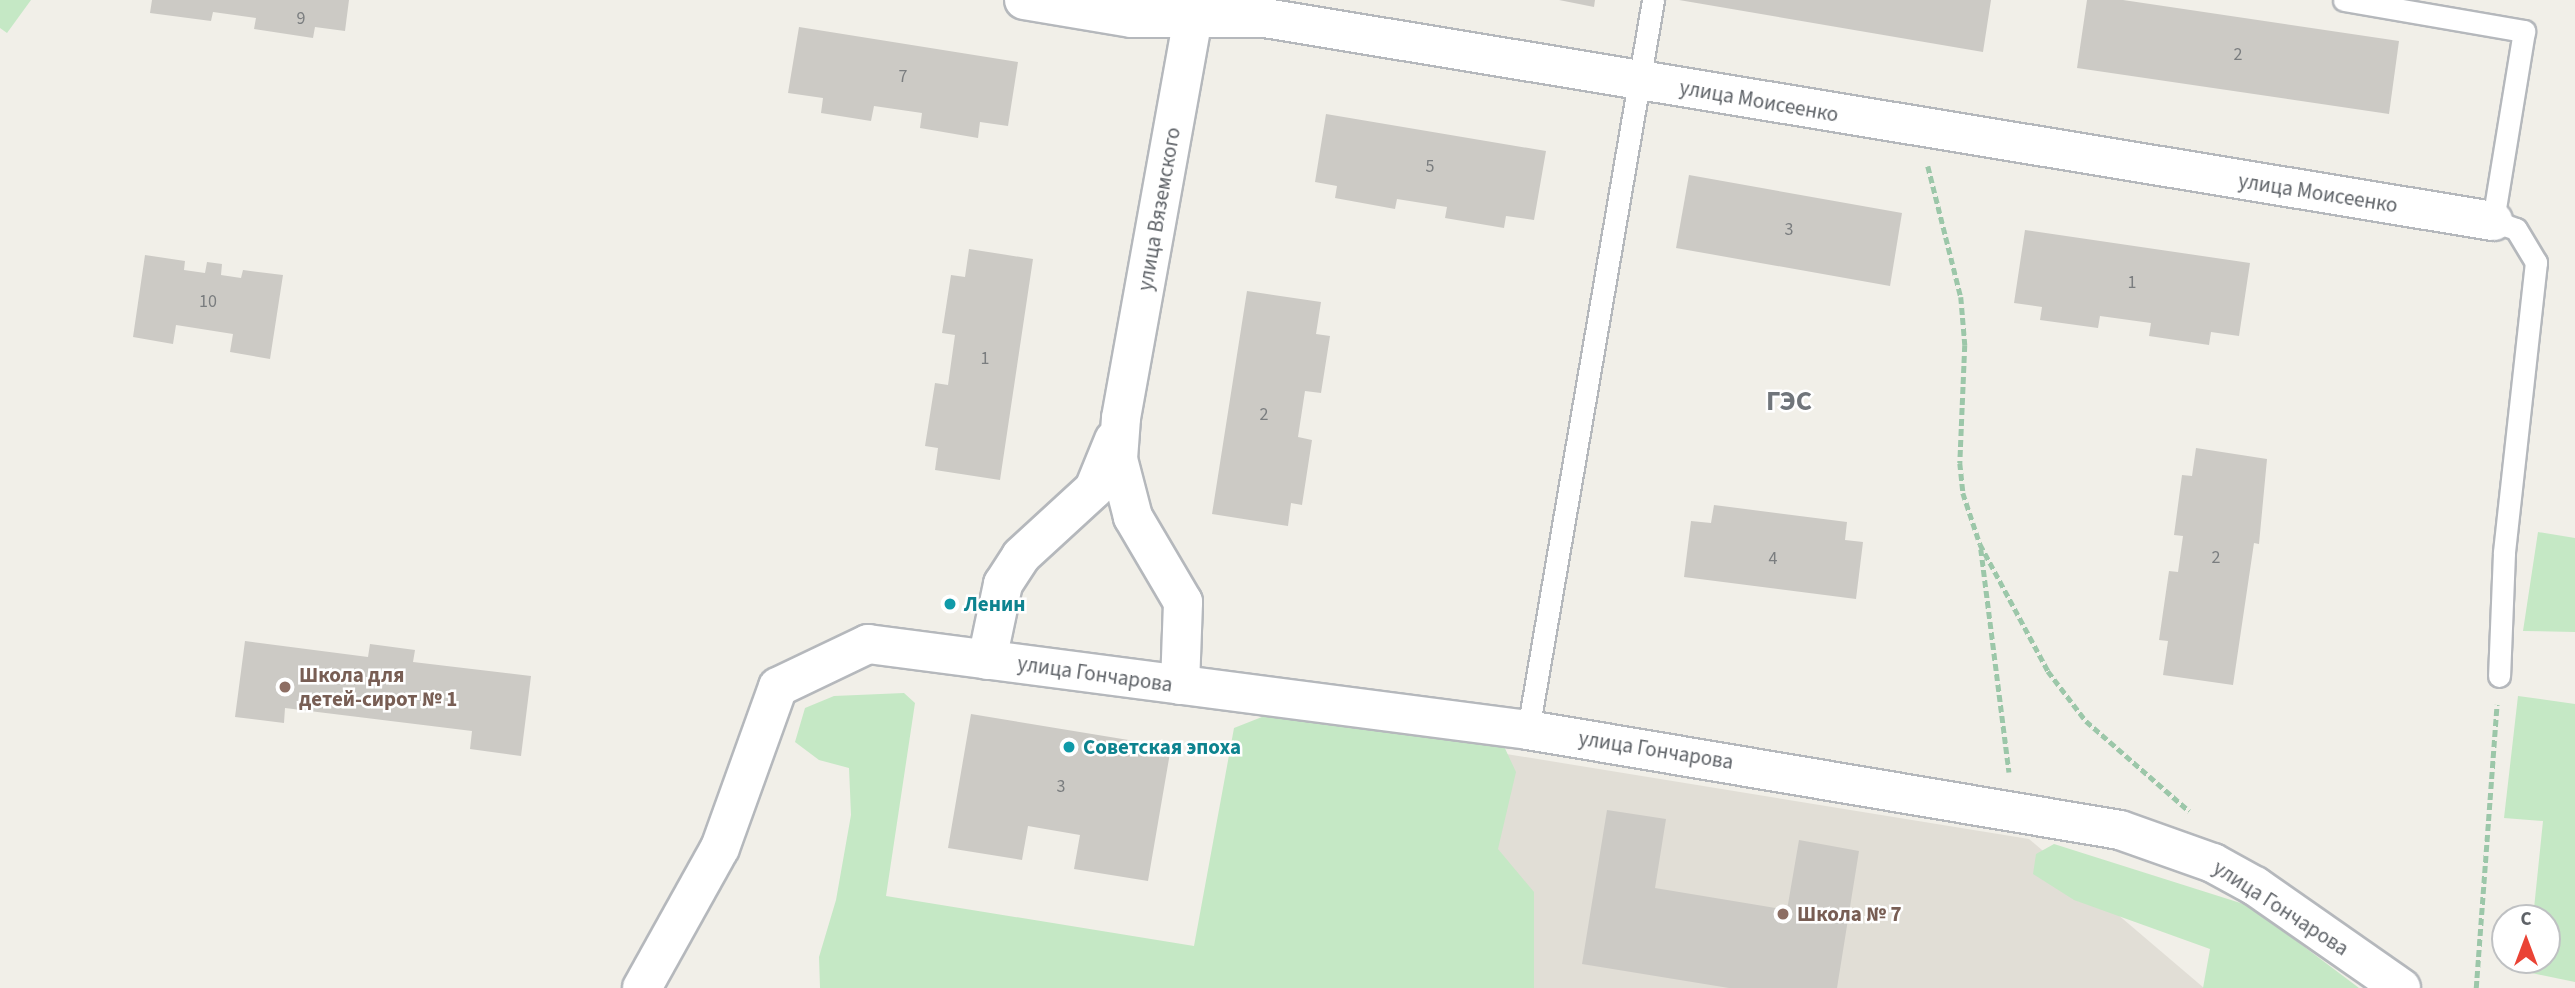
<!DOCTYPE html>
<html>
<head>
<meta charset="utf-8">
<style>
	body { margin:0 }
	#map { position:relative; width:2575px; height:988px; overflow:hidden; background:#f1efe8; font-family:"Source Sans 3",sans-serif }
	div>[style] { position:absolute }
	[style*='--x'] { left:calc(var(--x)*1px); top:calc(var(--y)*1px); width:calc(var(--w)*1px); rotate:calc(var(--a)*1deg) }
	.education>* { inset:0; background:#e1ded6 }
	.green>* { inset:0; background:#c5e8c5 }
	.building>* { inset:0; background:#cccac5 }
	.path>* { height:4.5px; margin-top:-2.25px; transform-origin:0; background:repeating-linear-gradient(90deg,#9cc7a9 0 7px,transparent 0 10.5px) }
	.roads { filter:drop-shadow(2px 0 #b5b8bc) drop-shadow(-2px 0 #b5b8bc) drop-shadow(0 2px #b5b8bc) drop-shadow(0 -2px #b5b8bc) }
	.lane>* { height:21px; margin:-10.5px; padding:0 10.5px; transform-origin:10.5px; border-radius:10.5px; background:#fff }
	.street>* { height:38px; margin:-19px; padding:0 19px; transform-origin:19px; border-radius:19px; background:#fff }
	.dots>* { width:19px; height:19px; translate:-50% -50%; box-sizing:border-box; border:4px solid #fff; border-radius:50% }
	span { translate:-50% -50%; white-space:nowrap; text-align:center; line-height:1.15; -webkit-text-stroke:5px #fff; paint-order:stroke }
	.number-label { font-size:18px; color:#7a7d7f }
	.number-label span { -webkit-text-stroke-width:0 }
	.street-label { font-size:21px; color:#5f6368 }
	.culture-label { font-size:21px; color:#0d838f; font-weight:700 }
	.left { translate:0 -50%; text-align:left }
	.education-label { font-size:21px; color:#785e54; font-weight:700 }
	.district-label { font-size:28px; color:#70757a; font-weight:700 }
	.north { position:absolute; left:2491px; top:904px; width:70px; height:70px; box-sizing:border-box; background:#fff; border:2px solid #bfc1c3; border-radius:50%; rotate:0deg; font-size:19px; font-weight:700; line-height:28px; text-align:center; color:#5f6368 }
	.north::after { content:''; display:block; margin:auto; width:24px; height:32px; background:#ea4335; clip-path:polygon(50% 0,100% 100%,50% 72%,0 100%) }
</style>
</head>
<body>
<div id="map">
	<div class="education">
		<i style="clip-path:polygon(1476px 749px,2029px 839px,2204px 988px,1437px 988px)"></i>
	</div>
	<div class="green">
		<i style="clip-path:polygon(0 0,31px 0,7px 33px,0 28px)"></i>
		<i style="clip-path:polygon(2538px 532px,2575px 538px,2575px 632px,2523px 631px)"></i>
		<i style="clip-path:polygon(904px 693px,915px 703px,886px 896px,1194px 946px,1234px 728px,1267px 715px,1502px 742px,1516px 772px,1498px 849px,1534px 892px,1534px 988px,820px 988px,819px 957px,836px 900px,851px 815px,849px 768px,819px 760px,795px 742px,805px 708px,834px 696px)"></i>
		<i style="clip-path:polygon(2518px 696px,2575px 704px,2575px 982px,2527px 972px,2528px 960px,2547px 960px,2547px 918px,2533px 918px,2543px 821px,2504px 818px)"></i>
		<i style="clip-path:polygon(2054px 844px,2250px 906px,2359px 988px,2203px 988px,2210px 949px,2074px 900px,2033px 874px,2036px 854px)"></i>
	</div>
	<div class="building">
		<i style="clip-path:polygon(152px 0,349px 0,345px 31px,315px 27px,313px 38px,254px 29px,256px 18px,213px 12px,211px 21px,150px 13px)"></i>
		<i style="clip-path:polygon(1559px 0,1595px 0,1594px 7px)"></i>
		<i style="clip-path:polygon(1679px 0,1991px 0,1983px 52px)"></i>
		<i style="clip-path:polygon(2087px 0,2123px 0,2399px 41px,2389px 114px,2077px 68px)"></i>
		<i style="clip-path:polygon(799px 27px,1018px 62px,1008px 126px,980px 122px,978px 138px,920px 128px,922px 113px,874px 106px,871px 121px,821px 113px,823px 98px,788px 93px)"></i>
		<i style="clip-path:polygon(1326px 114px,1546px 151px,1534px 220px,1506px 216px,1504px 228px,1445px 218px,1447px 207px,1397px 199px,1395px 209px,1335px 198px,1337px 186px,1315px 182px)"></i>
		<i style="clip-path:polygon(1689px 175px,1902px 213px,1890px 286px,1676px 248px)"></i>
		<i style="clip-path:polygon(2025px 230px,2250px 263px,2239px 336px,2211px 332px,2209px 345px,2149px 336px,2151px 323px,2100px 316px,2098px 328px,2040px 320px,2042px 307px,2014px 303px)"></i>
		<i style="clip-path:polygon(969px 249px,1033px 259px,1000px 480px,935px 470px,938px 448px,925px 446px,935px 383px,948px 385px,955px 335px,942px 333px,951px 275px,965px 277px)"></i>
		<i style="clip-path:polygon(145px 255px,185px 261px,184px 270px,205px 273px,207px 262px,222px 264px,221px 275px,241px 278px,243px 270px,283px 275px,270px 359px,230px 352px,233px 334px,176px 325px,173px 344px,133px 337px)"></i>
		<i style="clip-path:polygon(1247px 291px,1321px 302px,1316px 334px,1330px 336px,1321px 393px,1305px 391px,1298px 437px,1312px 440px,1302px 505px,1291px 503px,1288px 526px,1212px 514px)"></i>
		<i style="clip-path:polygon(2196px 448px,2267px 459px,2259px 544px,2254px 543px,2233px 685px,2163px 675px,2168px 641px,2159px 640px,2169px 571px,2178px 572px,2183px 536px,2174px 535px,2182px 475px,2192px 476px)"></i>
		<i style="clip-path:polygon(1714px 505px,1847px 522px,1845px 540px,1863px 542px,1856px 599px,1684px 577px,1691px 521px,1711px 523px)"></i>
		<i style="clip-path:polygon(245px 641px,368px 657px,370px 644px,415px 650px,413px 662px,531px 676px,521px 756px,470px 749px,472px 731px,285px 708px,284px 723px,235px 717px)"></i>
		<i style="clip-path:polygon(971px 714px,1171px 747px,1148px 881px,1074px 869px,1080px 835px,1028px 826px,1022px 860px,948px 848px)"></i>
		<i style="clip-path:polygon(1607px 810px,1666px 819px,1655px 888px,1787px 910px,1799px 840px,1859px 851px,1837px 988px,1729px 988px,1582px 964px)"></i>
	</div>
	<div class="path">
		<i style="--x:1928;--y:166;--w:135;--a:75.9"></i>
		<i style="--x:1961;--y:297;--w:48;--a:85.2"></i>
		<i style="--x:1965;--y:345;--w:118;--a:92.4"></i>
		<i style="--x:1960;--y:463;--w:30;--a:84"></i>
		<i style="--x:1963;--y:493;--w:54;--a:71.6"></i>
		<i style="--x:1980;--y:544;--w:144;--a:61.8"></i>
		<i style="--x:2048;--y:671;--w:63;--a:52.8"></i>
		<i style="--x:2086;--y:721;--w:137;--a:41.1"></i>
		<i style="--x:1981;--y:549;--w:225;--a:82.8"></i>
		<i style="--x:2476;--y:988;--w:284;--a:-85.8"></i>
	</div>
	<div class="roads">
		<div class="lane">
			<i style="--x:2344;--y:0;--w:183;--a:9.8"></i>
			<i style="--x:2524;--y:31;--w:193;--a:99.3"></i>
			<i style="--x:2493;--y:221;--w:24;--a:19"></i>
			<i style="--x:2516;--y:229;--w:39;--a:59"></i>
			<i style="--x:2536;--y:262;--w:293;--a:96.3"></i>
			<i style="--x:2504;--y:553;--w:123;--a:92.3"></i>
			<i style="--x:1528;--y:730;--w:741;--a:-80.28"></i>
		</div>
		<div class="street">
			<i style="--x:1024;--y:0;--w:109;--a:9.5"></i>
			<i style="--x:1131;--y:18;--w:134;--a:0"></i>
			<i style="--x:1265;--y:18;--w:1245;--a:9.39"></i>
			<i style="--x:987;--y:660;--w:78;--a:-78.1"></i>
			<i style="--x:1003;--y:584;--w:33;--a:-57"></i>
			<i style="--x:1021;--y:556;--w:99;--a:-42.5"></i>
			<i style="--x:1094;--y:489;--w:53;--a:-67.8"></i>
			<i style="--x:1180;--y:685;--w:83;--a:-87.9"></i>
			<i style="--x:1183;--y:602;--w:99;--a:-120.5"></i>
			<i style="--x:1133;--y:517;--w:60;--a:-104.5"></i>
			<i style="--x:1118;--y:459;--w:41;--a:-85.8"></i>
			<i style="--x:1121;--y:418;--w:425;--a:-79.8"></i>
			<i style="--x:642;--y:988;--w:160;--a:-60.9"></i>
			<i style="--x:720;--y:848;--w:171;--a:-70.2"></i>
			<i style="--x:778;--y:687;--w:100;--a:-25.5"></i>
			<i style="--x:868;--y:644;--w:666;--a:7.42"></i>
			<i style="--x:1528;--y:730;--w:600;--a:9.59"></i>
			<i style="--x:2120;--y:830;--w:99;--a:19.5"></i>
			<i style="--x:2213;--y:863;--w:48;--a:28.7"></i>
			<i style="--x:2255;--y:886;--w:178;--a:34.9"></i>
		</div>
	</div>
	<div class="dots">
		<i style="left:950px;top:604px;background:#0f9aa8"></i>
		<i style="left:285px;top:687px;background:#8d6e63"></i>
		<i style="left:1069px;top:747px;background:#0f9aa8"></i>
		<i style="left:1783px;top:914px;background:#8d6e63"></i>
	</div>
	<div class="number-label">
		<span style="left:301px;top:19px">9</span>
		<span style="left:2238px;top:55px">2</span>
		<span style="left:903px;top:77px">7</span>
		<span style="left:1430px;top:167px">5</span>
		<span style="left:1789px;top:230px">3</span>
		<span style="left:2132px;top:283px">1</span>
		<span style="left:208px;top:302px">10</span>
		<span style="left:985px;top:359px">1</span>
		<span style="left:1264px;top:415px">2</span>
		<span style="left:2216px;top:558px">2</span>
		<span style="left:1773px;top:559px">4</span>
		<span style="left:1061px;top:787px">3</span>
	</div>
	<div class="street-label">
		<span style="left:1759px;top:101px;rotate:10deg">улица Моисеенко</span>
		<span style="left:2318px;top:193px;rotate:9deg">улица Моисеенко</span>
		<span style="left:1159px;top:209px;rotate:-80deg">улица Вяземского</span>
		<span style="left:1095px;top:674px;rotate:8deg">улица Гончарова</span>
		<span style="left:1656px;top:750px;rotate:9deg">улица Гончарова</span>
		<span style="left:2281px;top:908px;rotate:33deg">улица Гончарова</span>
	</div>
	<div class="culture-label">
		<span class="left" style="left:964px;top:604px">Ленин</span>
		<span class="left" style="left:1083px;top:747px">Советская эпоха</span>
	</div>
	<div class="education-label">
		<span class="left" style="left:299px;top:687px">Школа для<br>детей-сирот № 1</span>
		<span class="left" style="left:1797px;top:914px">Школа № 7</span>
	</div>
	<div class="district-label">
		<span style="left:1789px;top:401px">ГЭС</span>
	</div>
	<div class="north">С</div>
</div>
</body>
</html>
